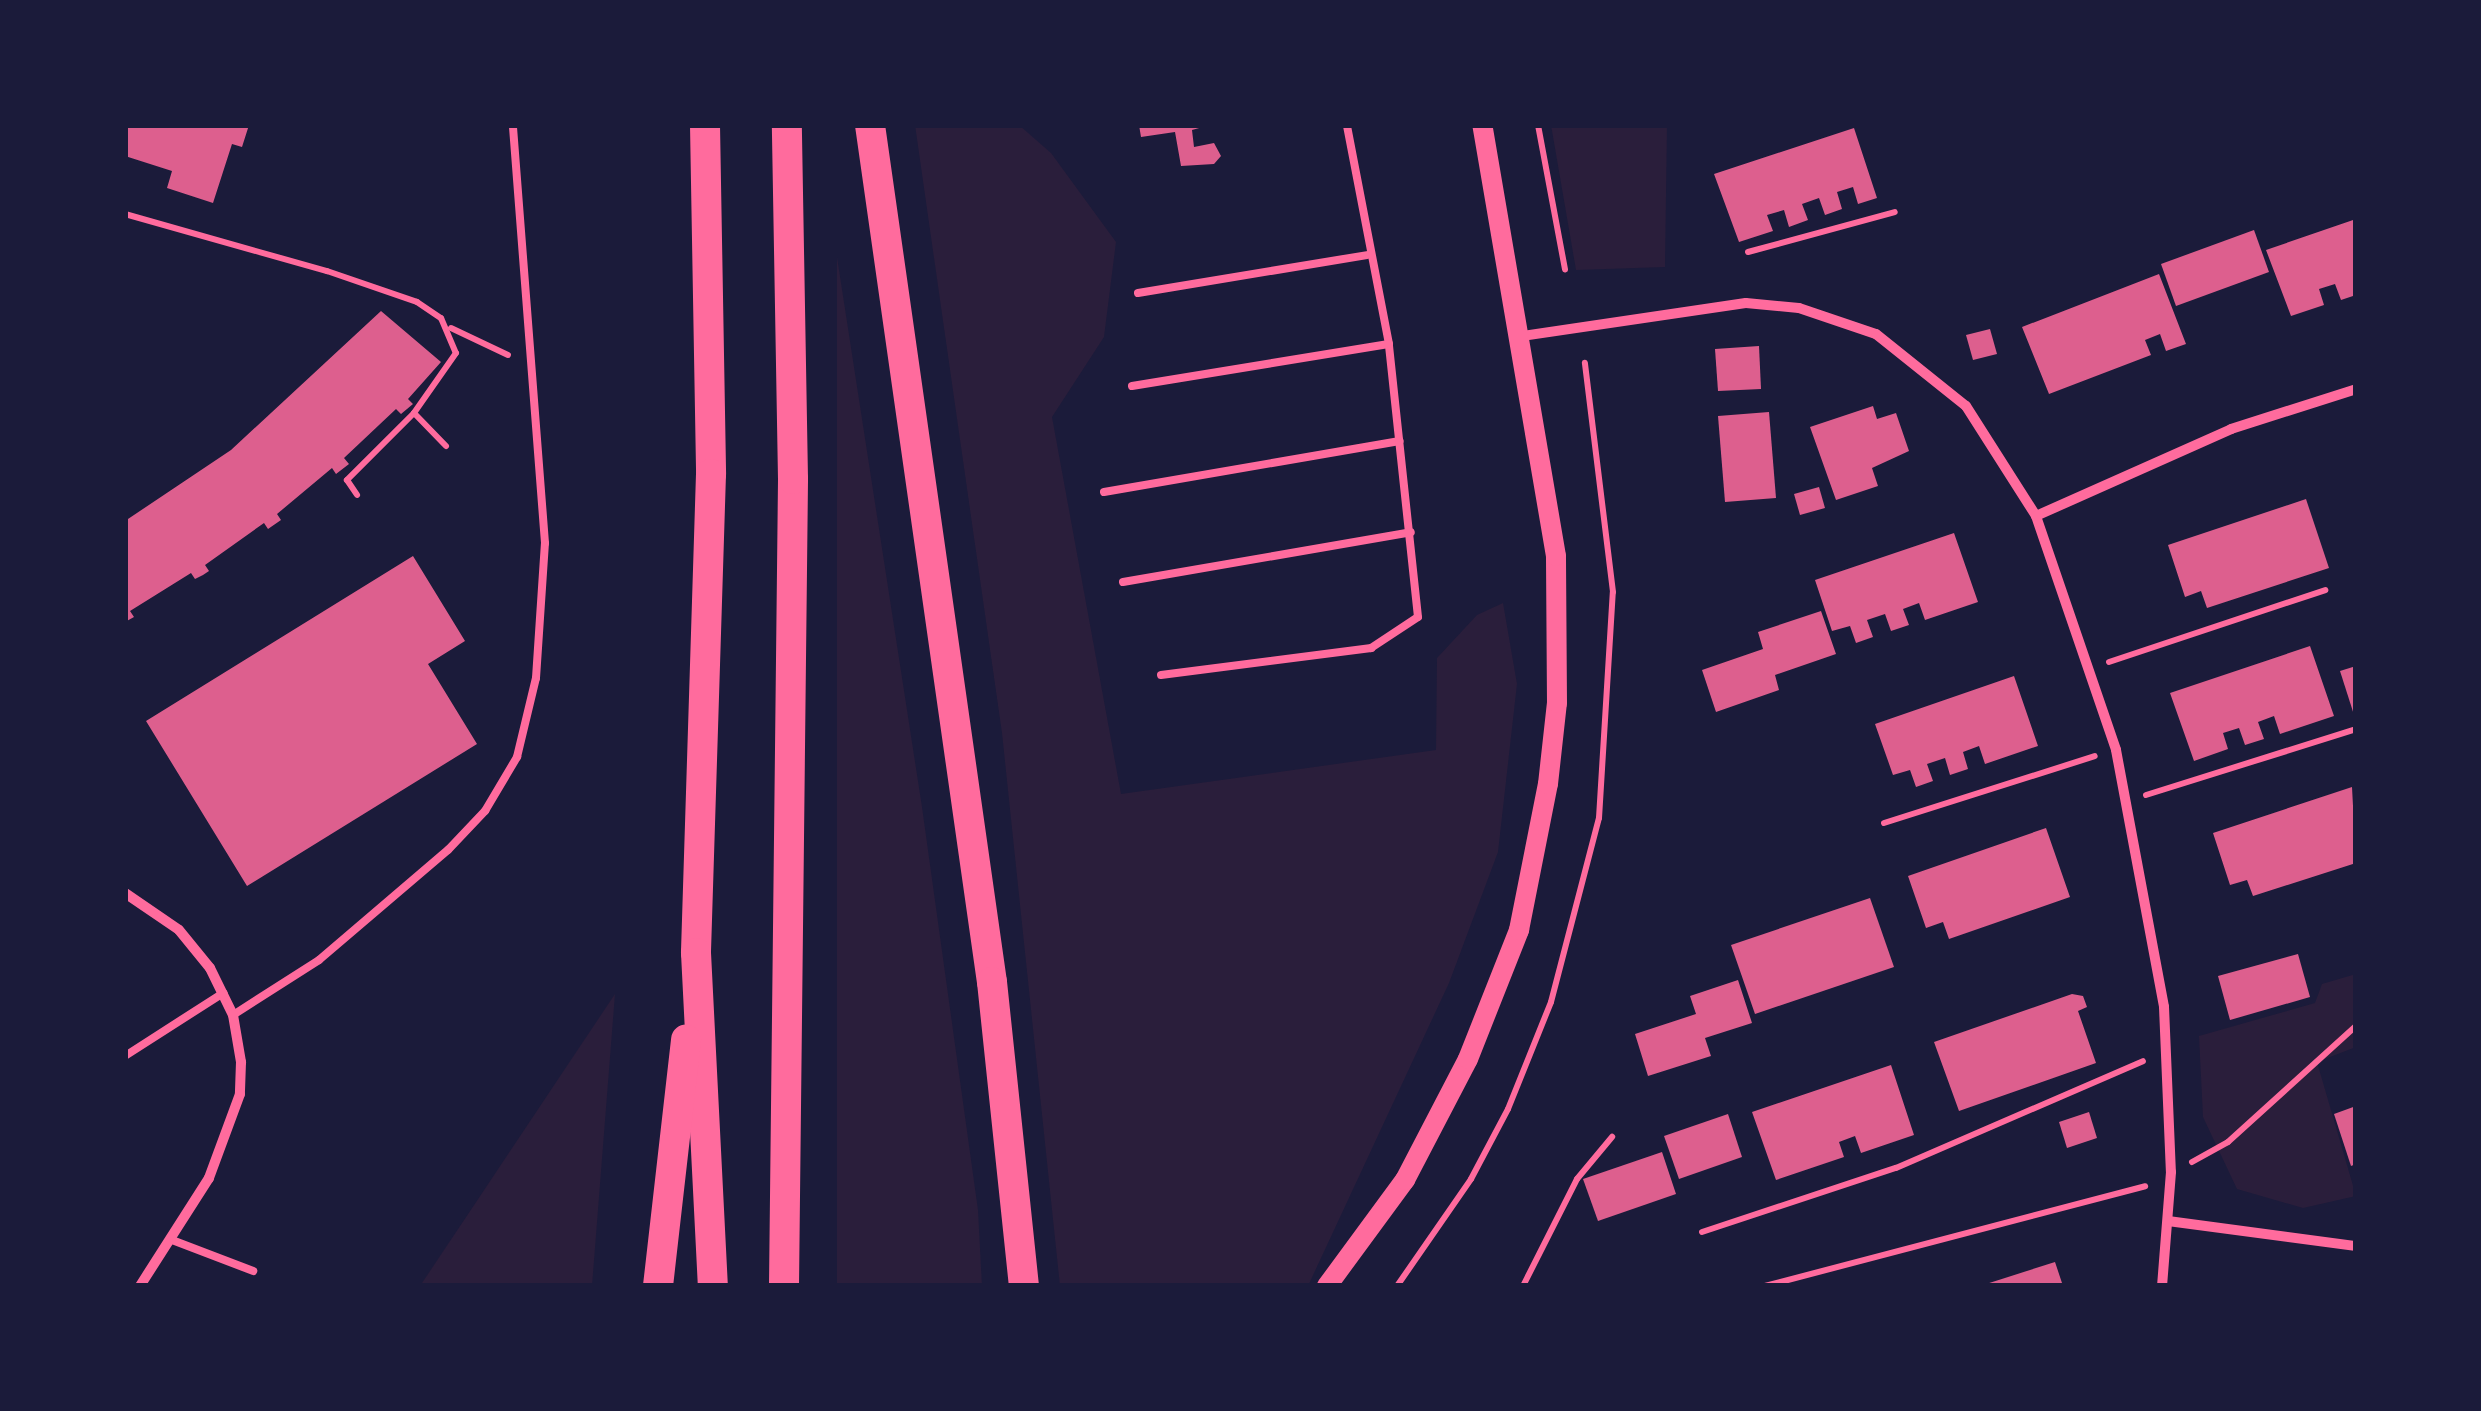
<!DOCTYPE html>
<html>
<head>
<meta charset="utf-8">
<style>
	body { margin:0 }
	#map { position:relative; width:2481px; height:1411px; overflow:hidden; background:#1b1b3a; font-family:"Libre Baskerville",serif }
	div>[style] { position:absolute }
	[style*='--x'] { left:calc(var(--x)*1px); top:calc(var(--y)*1px); width:calc(var(--w)*1px); rotate:calc(var(--a)*1deg) }
	.green>* { inset:0; background:#2a1e3b }
	.building>* { inset:0; background:#dd5f8e }
	.path>* { height:6px; margin:-3px; padding:0 3px; transform-origin:3px; border-radius:3px; background:#ff6b9d }
	.service>* { height:8px; margin:-4px; padding:0 4px; transform-origin:4px; border-radius:4px; background:#ff6b9d }
	.minor>* { height:10px; margin:-5px; padding:0 5px; transform-origin:5px; border-radius:5px; background:#ff6b9d }
	.secondary>* { height:20px; margin:-10px; padding:0 10px; transform-origin:10px; border-radius:10px; background:#ff6b9d }
	.motorway>* { height:30px; margin:-15px; padding:0 15px; transform-origin:15px; border-radius:15px; background:#ff6b9d }
	span { translate:-50% -50%; white-space:nowrap; text-align:center; line-height:1.15; -webkit-text-stroke:8px #1b1b3a; paint-order:stroke }
	.frame { position:absolute; inset:0; border:128px solid #1b1b3a; pointer-events:none }
</style>
</head>
<body>
<div id="map">
	<div class="green">
		<i style="clip-path:polygon(915px 125px,1019px 125px,1051px 153px,1116px 242px,1104px 337px,1052px 417px,1121px 794px,1436px 750px,1437px 658px,1477px 615px,1503px 603px,1517px 684px,1498px 852px,1449px 983px,1308px 1286px,1060px 1286px,1002px 733px)"></i>
		<i style="clip-path:polygon(1551px 125px,1667px 125px,1665px 267px,1576px 270px)"></i>
		<i style="clip-path:polygon(837px 257px,922px 807px,978px 1210px,982px 1286px,837px 1286px)"></i>
		<i style="clip-path:polygon(2356px 974px,2356px 1047px,2317px 1062px,2356px 1196px,2303px 1208px,2237px 1189px,2203px 1117px,2199px 1036px,2315px 1003px,2322px 984px)"></i>
		<i style="clip-path:polygon(615px 994px,592px 1286px,420px 1286px)"></i>
	</div>
	<div class="building">
		<i style="clip-path:polygon(125px 125px,249px 125px,242px 147px,232px 144px,213px 203px,167px 188px,172px 171px,125px 156px)"></i>
		<i style="clip-path:polygon(1139px 125px,1210px 125px,1192px 130px,1194px 147px,1214px 143px,1221px 156px,1214px 164px,1181px 166px,1175px 132px,1141px 137px)"></i>
		<i style="clip-path:polygon(1854px 128px,1877px 198px,1858px 204px,1853px 187px,1837px 192px,1842px 209px,1825px 215px,1819px 198px,1802px 204px,1808px 220px,1789px 227px,1784px 210px,1767px 215px,1773px 231px,1739px 242px,1714px 174px)"></i>
		<i style="clip-path:polygon(2356px 219px,2356px 295px,2341px 300px,2335px 284px,2319px 289px,2324px 305px,2291px 316px,2266px 250px)"></i>
		<i style="clip-path:polygon(2254px 230px,2269px 272px,2176px 306px,2161px 264px)"></i>
		<i style="clip-path:polygon(2159px 274px,2186px 344px,2166px 351px,2160px 334px,2145px 340px,2151px 355px,2049px 394px,2022px 327px)"></i>
		<i style="clip-path:polygon(381px 311px,441px 362px,408px 399px,413px 404px,401px 414px,396px 409px,344px 458px,349px 464px,336px 474px,332px 468px,277px 514px,281px 520px,268px 529px,264px 523px,205px 565px,209px 571px,203px 575px,195px 579px,191px 573px,130px 611px,134px 617px,125px 622px,125px 521px,231px 450px)"></i>
		<i style="clip-path:polygon(1990px 329px,1997px 354px,1973px 360px,1966px 335px)"></i>
		<i style="clip-path:polygon(1759px 346px,1761px 389px,1718px 391px,1715px 349px)"></i>
		<i style="clip-path:polygon(1873px 406px,1877px 419px,1896px 413px,1909px 451px,1872px 468px,1878px 486px,1836px 500px,1810px 427px)"></i>
		<i style="clip-path:polygon(1769px 412px,1776px 498px,1725px 502px,1718px 416px)"></i>
		<i style="clip-path:polygon(1819px 487px,1825px 508px,1800px 515px,1794px 494px)"></i>
		<i style="clip-path:polygon(2306px 499px,2329px 568px,2207px 608px,2201px 591px,2185px 597px,2168px 545px)"></i>
		<i style="clip-path:polygon(1954px 533px,1978px 602px,1925px 620px,1919px 603px,1903px 609px,1909px 625px,1891px 631px,1885px 614px,1867px 620px,1873px 637px,1856px 643px,1850px 626px,1832px 631px,1815px 580px)"></i>
		<i style="clip-path:polygon(413px 556px,465px 641px,428px 664px,477px 744px,247px 886px,146px 721px)"></i>
		<i style="clip-path:polygon(1821px 611px,1836px 654px,1775px 675px,1779px 690px,1716px 712px,1702px 670px,1763px 649px,1758px 632px)"></i>
		<i style="clip-path:polygon(2310px 646px,2334px 716px,2280px 734px,2274px 716px,2258px 722px,2264px 739px,2245px 745px,2239px 728px,2223px 733px,2228px 749px,2194px 761px,2170px 693px)"></i>
		<i style="clip-path:polygon(2356px 666px,2356px 718px,2355px 718px,2340px 671px)"></i>
		<i style="clip-path:polygon(2014px 676px,2038px 746px,1985px 764px,1979px 746px,1963px 752px,1968px 769px,1950px 775px,1945px 758px,1927px 764px,1933px 781px,1916px 787px,1910px 770px,1893px 775px,1875px 724px)"></i>
		<i style="clip-path:polygon(2352px 787px,2356px 863px,2253px 896px,2247px 880px,2230px 885px,2213px 833px)"></i>
		<i style="clip-path:polygon(2046px 828px,2070px 897px,1949px 939px,1943px 922px,1926px 928px,1908px 876px)"></i>
		<i style="clip-path:polygon(1870px 898px,1894px 967px,1755px 1014px,1731px 945px)"></i>
		<i style="clip-path:polygon(2298px 954px,2310px 997px,2230px 1020px,2218px 976px)"></i>
		<i style="clip-path:polygon(1738px 980px,1752px 1023px,1705px 1038px,1711px 1056px,1648px 1076px,1635px 1034px,1696px 1014px,1690px 996px)"></i>
		<i style="clip-path:polygon(2072px 994px,2083px 996px,2087px 1007px,2078px 1011px,2096px 1063px,1959px 1111px,1934px 1042px)"></i>
		<i style="clip-path:polygon(1891px 1065px,1914px 1135px,1861px 1153px,1855px 1136px,1839px 1142px,1844px 1157px,1776px 1180px,1752px 1112px)"></i>
		<i style="clip-path:polygon(2356px 1106px,2356px 1164px,2351px 1166px,2334px 1114px)"></i>
		<i style="clip-path:polygon(2089px 1112px,2097px 1138px,2067px 1148px,2059px 1122px)"></i>
		<i style="clip-path:polygon(1728px 1114px,1742px 1157px,1679px 1179px,1664px 1136px)"></i>
		<i style="clip-path:polygon(1662px 1152px,1676px 1194px,1598px 1221px,1583px 1179px)"></i>
		<i style="clip-path:polygon(2055px 1262px,2063px 1286px,1983px 1286px,1983px 1285px)"></i>
	</div>
	<div class="path">
		<i style="--x:1538;--y:125;--w:147;--a:79.4"></i>
		<i style="--x:125;--y:214;--w:210;--a:15.8"></i>
		<i style="--x:327;--y:271;--w:95;--a:19"></i>
		<i style="--x:417;--y:302;--w:29;--a:34"></i>
		<i style="--x:441;--y:318;--w:38;--a:67"></i>
		<i style="--x:456;--y:353;--w:73;--a:125"></i>
		<i style="--x:414;--y:413;--w:95;--a:135"></i>
		<i style="--x:347;--y:480;--w:18;--a:56"></i>
		<i style="--x:1748;--y:252;--w:152;--a:-15.2"></i>
		<i style="--x:451;--y:328;--w:63;--a:25.3"></i>
		<i style="--x:414;--y:413;--w:46;--a:45.9"></i>
		<i style="--x:2109;--y:662;--w:228;--a:-18.4"></i>
		<i style="--x:2146;--y:795;--w:220;--a:-17.4"></i>
		<i style="--x:1884;--y:823;--w:221;--a:-17.6"></i>
		<i style="--x:2192;--y:1162;--w:41;--a:-29.1"></i>
		<i style="--x:2228;--y:1142;--w:173;--a:-42.2"></i>
		<i style="--x:1702;--y:1232;--w:204;--a:-18.3"></i>
		<i style="--x:1896;--y:1168;--w:269;--a:-23.4"></i>
		<i style="--x:1397;--y:1286;--w:130;--a:-55.3"></i>
		<i style="--x:1471;--y:1179;--w:79;--a:-62.1"></i>
		<i style="--x:1508;--y:1109;--w:115;--a:-68.1"></i>
		<i style="--x:1551;--y:1002;--w:190;--a:-75.4"></i>
		<i style="--x:1599;--y:818;--w:226;--a:-86.5"></i>
		<i style="--x:1613;--y:592;--w:231;--a:-97"></i>
		<i style="--x:1523;--y:1286;--w:120;--a:-63.2"></i>
		<i style="--x:1577;--y:1179;--w:55;--a:-50.2"></i>
		<i style="--x:1765;--y:1286;--w:393;--a:-14.7"></i>
	</div>
	<div class="service">
		<i style="--x:1138;--y:293;--w:232;--a:-9.4"></i>
		<i style="--x:1132;--y:386;--w:260;--a:-9.3"></i>
		<i style="--x:1104;--y:492;--w:300;--a:-9.8"></i>
		<i style="--x:1123;--y:582;--w:292;--a:-9.8"></i>
		<i style="--x:1161;--y:675;--w:212;--a:-7.3"></i>
		<i style="--x:1371;--y:648;--w:56;--a:-33.4"></i>
		<i style="--x:1418;--y:617;--w:275;--a:-96.1"></i>
		<i style="--x:1389;--y:344;--w:223;--a:-100.9"></i>
		<i style="--x:233;--y:1015;--w:102;--a:-32.6"></i>
		<i style="--x:319;--y:960;--w:170;--a:-40.5"></i>
		<i style="--x:448;--y:850;--w:54;--a:-46.5"></i>
		<i style="--x:485;--y:811;--w:63;--a:-59.3"></i>
		<i style="--x:517;--y:757;--w:81;--a:-76.5"></i>
		<i style="--x:536;--y:678;--w:135;--a:-86.2"></i>
		<i style="--x:545;--y:543;--w:419;--a:-94.4"></i>
		<i style="--x:125;--y:1056;--w:117;--a:-32.7"></i>
		<i style="--x:172;--y:1240;--w:87;--a:20.9"></i>
	</div>
	<div class="minor">
		<i style="--x:1522;--y:336;--w:226;--a:-8.4"></i>
		<i style="--x:1746;--y:303;--w:53;--a:5.4"></i>
		<i style="--x:1799;--y:308;--w:81;--a:18.7"></i>
		<i style="--x:1876;--y:334;--w:115;--a:38.7"></i>
		<i style="--x:1966;--y:406;--w:130;--a:57.5"></i>
		<i style="--x:2036;--y:516;--w:247;--a:71.1"></i>
		<i style="--x:2116;--y:750;--w:261;--a:79.4"></i>
		<i style="--x:2164;--y:1007;--w:165;--a:87.6"></i>
		<i style="--x:2171;--y:1172;--w:114;--a:94.5"></i>
		<i style="--x:2036;--y:516;--w:214;--a:-24"></i>
		<i style="--x:2231;--y:429;--w:131;--a:-17.7"></i>
		<i style="--x:125;--y:893;--w:65;--a:34.4"></i>
		<i style="--x:179;--y:930;--w:49;--a:50.8"></i>
		<i style="--x:210;--y:968;--w:52;--a:63.9"></i>
		<i style="--x:233;--y:1015;--w:48;--a:80.3"></i>
		<i style="--x:241;--y:1062;--w:32;--a:92"></i>
		<i style="--x:240;--y:1094;--w:90;--a:110.3"></i>
		<i style="--x:209;--y:1178;--w:128;--a:122.6"></i>
		<i style="--x:2168;--y:1221;--w:190;--a:7.6"></i>
	</div>
	<div class="secondary">
		<i style="--x:1327;--y:1286;--w:132;--a:-53.7"></i>
		<i style="--x:1405;--y:1180;--w:136;--a:-62.5"></i>
		<i style="--x:1468;--y:1059;--w:139;--a:-68.4"></i>
		<i style="--x:1519;--y:930;--w:149;--a:-78.8"></i>
		<i style="--x:1548;--y:784;--w:81;--a:-83.7"></i>
		<i style="--x:1557;--y:703;--w:147;--a:-90.4"></i>
		<i style="--x:1556;--y:556;--w:437;--a:-99.7"></i>
	</div>
	<div class="motorway">
		<i style="--x:705;--y:125;--w:349;--a:89"></i>
		<i style="--x:711;--y:474;--w:479;--a:91.8"></i>
		<i style="--x:696;--y:953;--w:333;--a:87.1"></i>
		<i style="--x:870;--y:125;--w:866;--a:81.9"></i>
		<i style="--x:992;--y:982;--w:306;--a:84"></i>
		<i style="--x:658;--y:1286;--w:248;--a:-83.5"></i>
		<i style="--x:784;--y:1286;--w:807;--a:-89.36"></i>
		<i style="--x:793;--y:479;--w:354;--a:-91"></i>
	</div>
	<div class="frame"></div>
</div>
</body>
</html>
